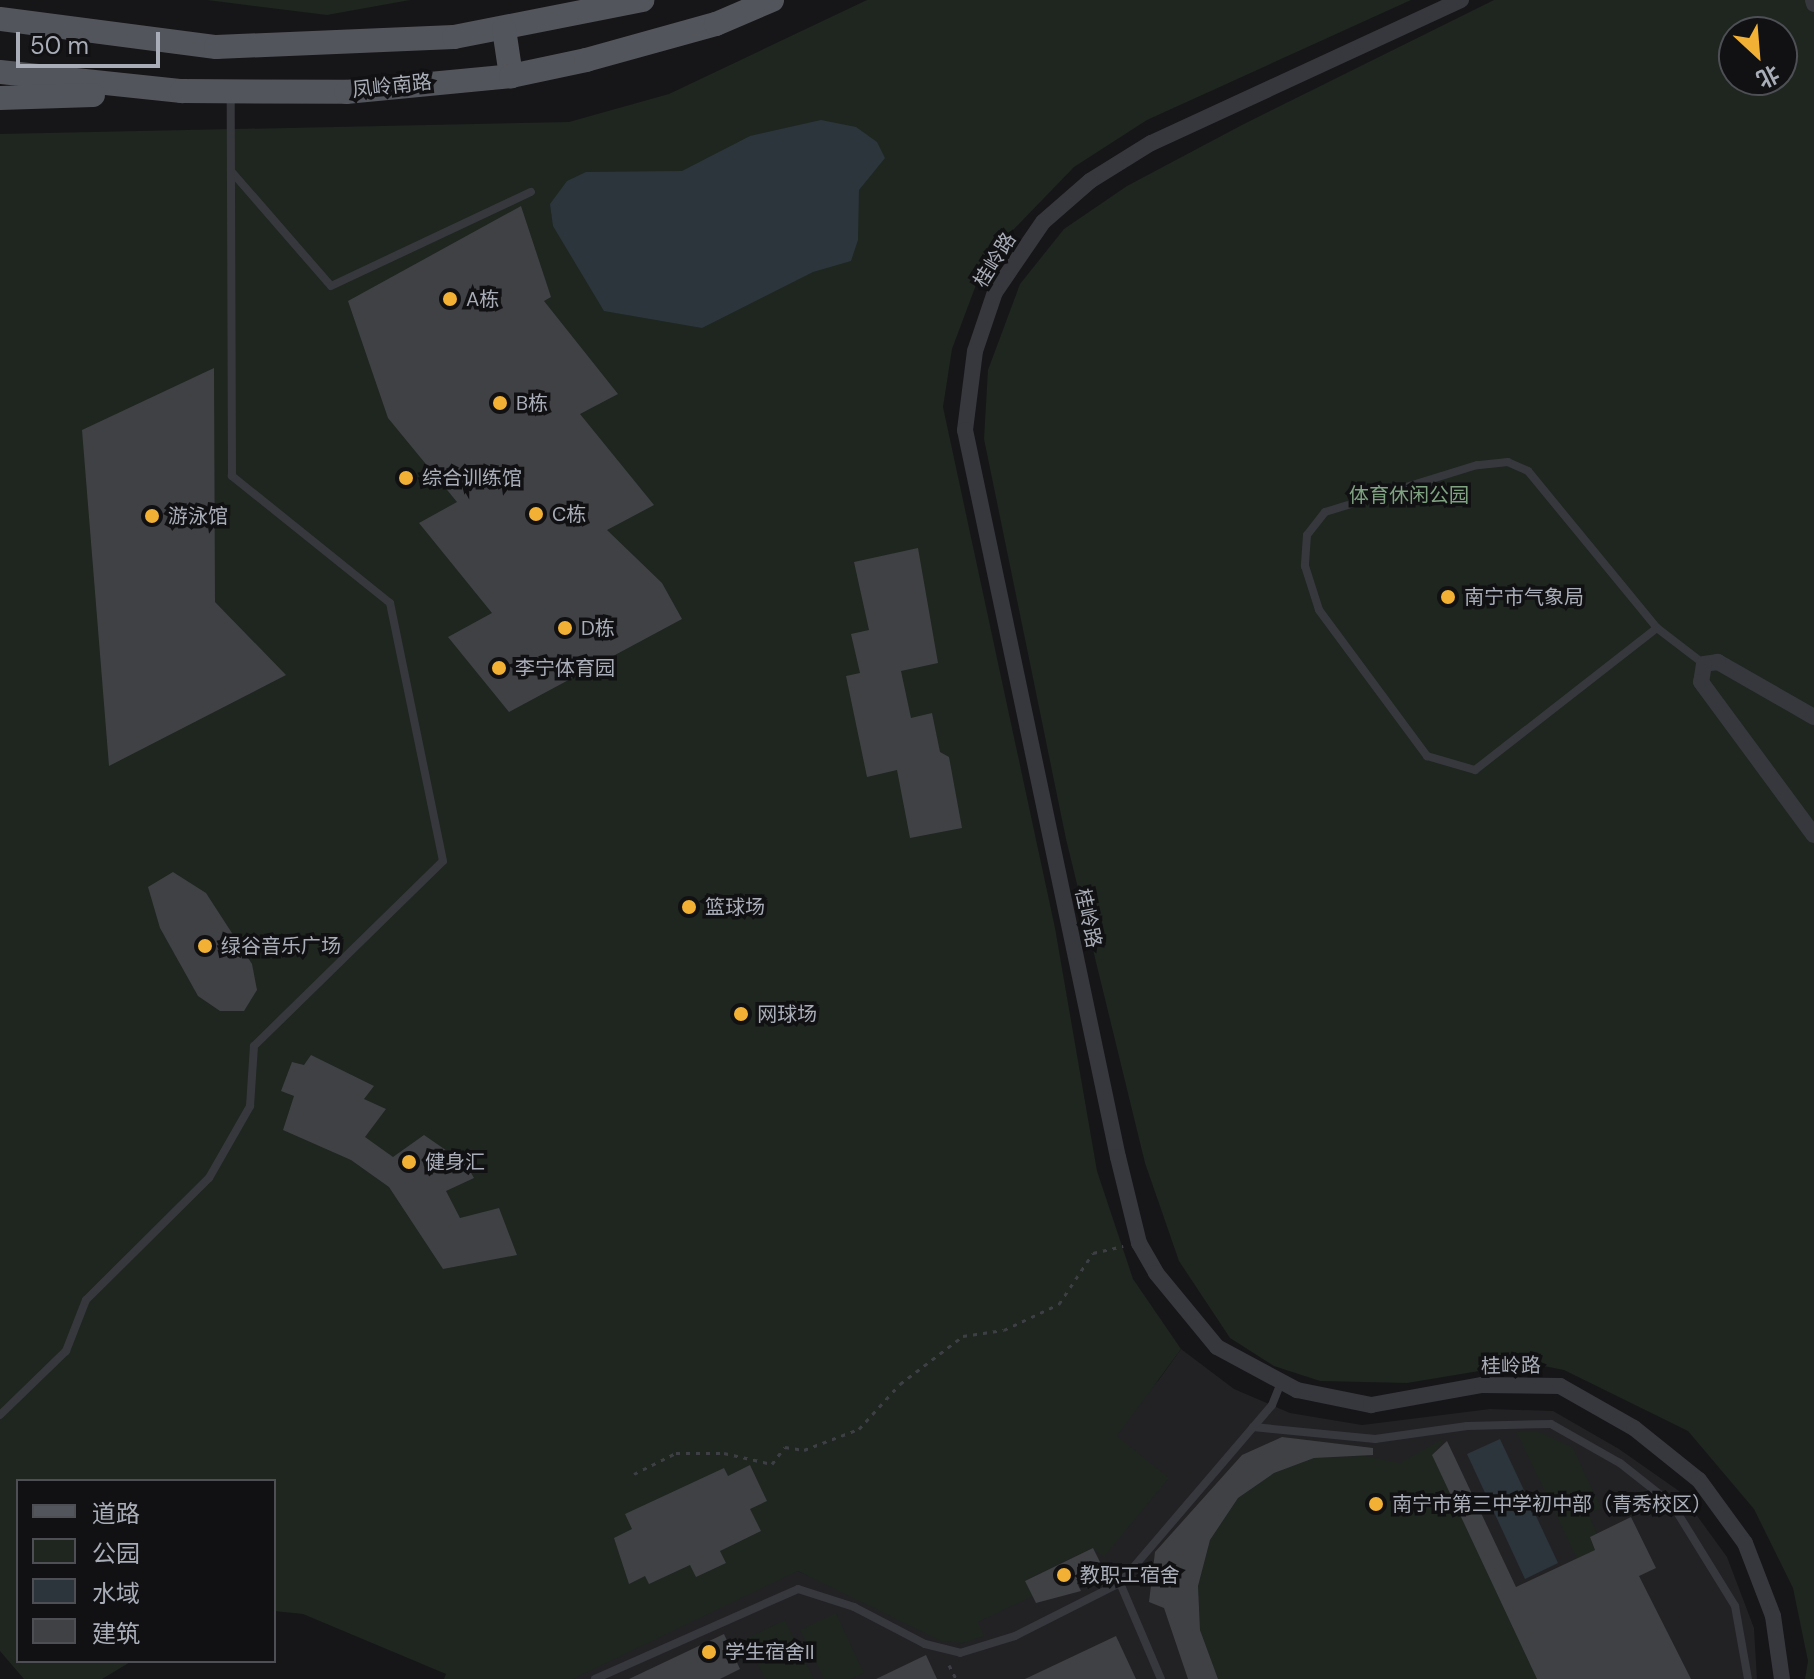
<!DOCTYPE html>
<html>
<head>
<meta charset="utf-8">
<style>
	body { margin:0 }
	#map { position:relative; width:1814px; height:1679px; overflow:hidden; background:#161618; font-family:"DM Sans","Noto Sans SC",sans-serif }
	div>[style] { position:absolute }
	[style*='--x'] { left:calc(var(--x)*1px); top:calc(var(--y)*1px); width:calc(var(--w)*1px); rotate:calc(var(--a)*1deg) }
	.built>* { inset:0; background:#222225 }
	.green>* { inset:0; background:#1e261f }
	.water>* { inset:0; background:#2c353c }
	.building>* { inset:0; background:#404145 }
	.path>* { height:3px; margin-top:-1.5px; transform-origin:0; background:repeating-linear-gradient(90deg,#3d3f44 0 4px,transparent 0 10px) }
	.lane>* { height:8px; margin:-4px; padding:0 4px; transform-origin:4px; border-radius:4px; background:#37383d }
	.street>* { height:16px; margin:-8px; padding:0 8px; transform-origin:8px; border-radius:8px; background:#37383d }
	.primary>* { height:24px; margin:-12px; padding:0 12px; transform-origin:12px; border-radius:12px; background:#53555c }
	.dots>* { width:22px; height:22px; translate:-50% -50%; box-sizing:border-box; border:4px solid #111113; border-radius:50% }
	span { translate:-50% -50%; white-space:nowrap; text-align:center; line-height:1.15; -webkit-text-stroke:7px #111113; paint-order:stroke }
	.street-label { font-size:20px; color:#a8adb8 }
	.poi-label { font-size:20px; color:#a8adb8 }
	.left { translate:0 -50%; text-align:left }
	.park-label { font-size:20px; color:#7fa381 }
	.legend { position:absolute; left:16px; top:1479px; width:260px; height:184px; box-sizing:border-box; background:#111113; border:2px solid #4d4f55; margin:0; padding:10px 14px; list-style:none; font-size:24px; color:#a8adb8 }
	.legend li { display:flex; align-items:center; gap:16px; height:40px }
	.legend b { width:40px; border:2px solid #4d4f55 }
	.north { position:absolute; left:1718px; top:16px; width:80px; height:80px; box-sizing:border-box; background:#111113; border:2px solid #4d4f55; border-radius:50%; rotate:154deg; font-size:22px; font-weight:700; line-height:32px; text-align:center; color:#a8adb8 }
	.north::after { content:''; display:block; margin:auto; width:28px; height:36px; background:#f2b134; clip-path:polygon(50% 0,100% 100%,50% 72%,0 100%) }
	.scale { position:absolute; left:16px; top:32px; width:144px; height:36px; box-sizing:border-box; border:4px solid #a8adb8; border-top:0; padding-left:10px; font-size:24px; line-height:28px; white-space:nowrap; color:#a8adb8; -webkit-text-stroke:6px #111113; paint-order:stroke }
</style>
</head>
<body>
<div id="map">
	<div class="built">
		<i style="clip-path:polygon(1181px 1349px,1234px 1389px,1290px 1413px,1362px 1425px,1490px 1409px,1553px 1411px,1619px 1449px,1679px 1491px,1727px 1557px,1754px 1628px,1757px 1679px,444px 1679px,798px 1571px,883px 1607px,1158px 1381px)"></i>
	</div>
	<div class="green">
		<i style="clip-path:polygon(207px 0,410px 0,327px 15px)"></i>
		<i style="clip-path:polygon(867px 0,1411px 0,1147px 120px,1074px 167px,1014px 229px,976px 285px,952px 349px,943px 407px,1055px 928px,1097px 1171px,1133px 1279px,1181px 1349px,1117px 1436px,1169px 1478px,1104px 1557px,1092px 1548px,1026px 1580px,1033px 1596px,978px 1622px,984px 1636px,964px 1643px,941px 1641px,798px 1571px,573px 1679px,444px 1679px,446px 1674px,303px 1614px,274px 1611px,274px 1481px,18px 1481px,18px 1661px,132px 1661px,102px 1679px,24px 1679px,0 1651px,0 134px,569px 122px,669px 94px)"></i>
		<i style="clip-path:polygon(evenodd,1494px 0,1814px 0,1814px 1679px,1805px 1679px,1808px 1661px,1793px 1588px,1754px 1509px,1688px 1431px,1564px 1370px,1528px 1363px,1407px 1383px,1320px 1381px,1274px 1366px,1230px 1338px,1179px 1261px,1145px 1163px,1066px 839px,984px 439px,988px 370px,1020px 284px,1064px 229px,1127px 186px,1242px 125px,1494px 0,1734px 32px,1782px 32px,1782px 80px,1734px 80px,1734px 32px)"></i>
		<i style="clip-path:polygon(1516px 1431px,1539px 1432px,1573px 1448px,1601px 1508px,1589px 1514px,1597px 1534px,1590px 1538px,1595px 1550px,1577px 1559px)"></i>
		<i style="clip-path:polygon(1444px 1438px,1433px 1456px,1537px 1679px,1218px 1679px,1200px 1630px,1198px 1586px,1210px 1540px,1238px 1498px,1274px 1473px,1314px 1458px,1365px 1456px,1400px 1463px)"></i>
		<i style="clip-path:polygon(836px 1613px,864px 1673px,851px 1679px,824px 1679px,800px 1630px)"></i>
		<i style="clip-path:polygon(785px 1620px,814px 1679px,765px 1679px,746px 1639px)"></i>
	</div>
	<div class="water">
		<i style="clip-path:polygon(821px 120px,856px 127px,877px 142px,885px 158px,859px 190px,858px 240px,851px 261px,813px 272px,702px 328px,604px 311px,553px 226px,550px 204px,567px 181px,586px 172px,682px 171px,750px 136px)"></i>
		<i style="clip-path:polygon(1500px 1439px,1558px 1563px,1525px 1579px,1467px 1454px)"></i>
	</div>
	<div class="building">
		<i style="clip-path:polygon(521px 206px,551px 297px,544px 301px,618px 394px,580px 414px,654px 505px,607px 530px,662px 583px,682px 619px,509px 712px,448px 637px,492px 613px,419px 523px,457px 502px,388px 418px,348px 301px)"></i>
		<i style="clip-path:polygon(214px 368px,215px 602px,286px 675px,109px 766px,82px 430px)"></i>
		<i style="clip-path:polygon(918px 548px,938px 663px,901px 671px,911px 718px,932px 713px,940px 752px,949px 757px,962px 828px,910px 838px,897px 770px,867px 777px,846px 676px,860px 673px,851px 634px,869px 630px,854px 562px)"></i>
		<i style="clip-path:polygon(173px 872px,206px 893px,252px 964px,257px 990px,244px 1011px,220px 1011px,198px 996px,160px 928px,148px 887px)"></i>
		<i style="clip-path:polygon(311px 1055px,374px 1086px,364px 1099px,386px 1109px,365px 1137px,393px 1157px,424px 1135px,466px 1164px,474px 1178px,446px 1191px,460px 1218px,499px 1208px,517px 1255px,443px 1269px,389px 1187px,351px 1160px,283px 1130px,294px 1096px,281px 1091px,292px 1062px,304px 1065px)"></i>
		<i style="clip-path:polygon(1282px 1437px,1373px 1448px,1373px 1455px,1314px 1458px,1274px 1473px,1238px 1498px,1210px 1540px,1198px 1586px,1200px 1630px,1218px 1679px,1188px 1679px,1164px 1608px,1149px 1602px,1155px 1552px,1242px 1455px)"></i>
		<i style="clip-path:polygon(1447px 1441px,1516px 1587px,1595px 1550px,1590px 1537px,1631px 1517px,1656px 1568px,1639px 1576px,1691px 1679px,1537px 1679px,1432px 1455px)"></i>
		<i style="clip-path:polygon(750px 1465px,767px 1501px,750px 1509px,761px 1531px,720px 1551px,726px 1563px,696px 1577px,690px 1565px,649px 1584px,645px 1576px,629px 1584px,614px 1538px,632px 1529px,625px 1514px,724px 1468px,728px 1476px)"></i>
		<i style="clip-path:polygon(1093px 1548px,1104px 1570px,1077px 1583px,1081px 1591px,1036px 1603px,1025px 1581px)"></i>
		<i style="clip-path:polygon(724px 1634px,740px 1669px,720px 1679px,629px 1679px)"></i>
		<i style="clip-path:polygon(1116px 1636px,1136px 1679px,1025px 1679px)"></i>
		<i style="clip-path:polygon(926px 1655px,937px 1679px,876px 1679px)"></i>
	</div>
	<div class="path">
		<i style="--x:634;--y:1474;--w:47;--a:-26.6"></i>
		<i style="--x:676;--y:1453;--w:48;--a:0"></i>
		<i style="--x:724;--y:1453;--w:49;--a:12.9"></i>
		<i style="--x:772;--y:1464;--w:21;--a:-53"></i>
		<i style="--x:785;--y:1447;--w:19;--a:9"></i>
		<i style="--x:804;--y:1450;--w:59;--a:-20.9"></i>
		<i style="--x:859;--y:1429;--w:61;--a:-47.7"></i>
		<i style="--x:900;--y:1384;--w:79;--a:-37.3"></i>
		<i style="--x:963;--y:1336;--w:41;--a:-8.3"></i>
		<i style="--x:1004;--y:1330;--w:61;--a:-25.3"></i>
		<i style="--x:1059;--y:1304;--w:61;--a:-56.3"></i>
		<i style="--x:1093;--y:1253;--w:31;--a:-13"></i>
		<i style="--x:949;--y:1665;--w:16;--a:63"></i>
	</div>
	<div class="lane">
		<i style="--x:231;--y:171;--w:152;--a:49"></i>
		<i style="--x:331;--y:286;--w:221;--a:-25.2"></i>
		<i style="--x:1657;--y:628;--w:203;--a:-129.4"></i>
		<i style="--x:1528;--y:471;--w:22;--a:-156"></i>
		<i style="--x:1508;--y:462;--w:31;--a:174"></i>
		<i style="--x:1477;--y:465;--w:159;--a:162.8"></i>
		<i style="--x:1325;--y:512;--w:29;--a:128"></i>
		<i style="--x:1307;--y:535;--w:31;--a:94"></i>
		<i style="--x:1305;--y:566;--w:46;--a:72.3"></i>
		<i style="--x:1319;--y:610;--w:182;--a:53.5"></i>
		<i style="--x:1427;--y:756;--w:50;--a:16.3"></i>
		<i style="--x:1475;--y:770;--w:231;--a:-38"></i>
		<i style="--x:1657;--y:628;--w:59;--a:37.5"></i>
		<i style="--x:0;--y:1415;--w:92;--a:-44.1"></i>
		<i style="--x:66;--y:1351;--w:55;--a:-68.6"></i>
		<i style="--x:86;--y:1300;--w:173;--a:-44.8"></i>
		<i style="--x:209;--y:1178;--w:83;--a:-60.3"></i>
		<i style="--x:250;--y:1106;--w:60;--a:-86.2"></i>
		<i style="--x:254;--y:1046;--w:264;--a:-44.4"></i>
		<i style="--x:443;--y:861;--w:263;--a:-101.6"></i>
		<i style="--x:390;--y:603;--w:203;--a:-141.2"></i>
		<i style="--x:232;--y:476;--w:380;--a:-90.2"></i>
		<i style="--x:1253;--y:1427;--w:123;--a:5.6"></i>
		<i style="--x:1375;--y:1439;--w:93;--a:-8"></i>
		<i style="--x:1467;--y:1426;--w:84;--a:-1.4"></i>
		<i style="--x:1551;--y:1424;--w:79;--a:29.5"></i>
		<i style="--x:1620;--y:1463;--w:66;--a:38.3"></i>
		<i style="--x:1672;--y:1504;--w:120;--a:58.3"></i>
		<i style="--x:1735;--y:1606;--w:74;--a:79.9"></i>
		<i style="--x:1120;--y:1583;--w:104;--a:66.9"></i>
		<i style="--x:595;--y:1679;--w:222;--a:-23.9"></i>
		<i style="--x:798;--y:1589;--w:59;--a:17.8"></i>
		<i style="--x:854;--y:1607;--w:80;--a:27.5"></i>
		<i style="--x:925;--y:1644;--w:36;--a:14"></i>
		<i style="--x:960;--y:1653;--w:58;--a:-17.2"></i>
		<i style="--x:1015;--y:1636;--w:118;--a:-26.8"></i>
		<i style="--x:1120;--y:1583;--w:234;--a:-49.5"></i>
		<i style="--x:1272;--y:1405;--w:22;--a:-68"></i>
	</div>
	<div class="street">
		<i style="--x:1461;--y:0;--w:341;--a:155.2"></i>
		<i style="--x:1151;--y:143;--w:72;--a:148.1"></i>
		<i style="--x:1090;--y:181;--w:62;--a:138.9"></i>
		<i style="--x:1043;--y:222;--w:85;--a:124.4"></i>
		<i style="--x:995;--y:292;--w:62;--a:108.7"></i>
		<i style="--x:975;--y:351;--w:80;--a:97.2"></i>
		<i style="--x:965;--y:430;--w:743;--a:78.12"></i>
		<i style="--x:1118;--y:1157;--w:89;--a:76.3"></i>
		<i style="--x:1139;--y:1243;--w:34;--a:60"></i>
		<i style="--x:1156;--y:1273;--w:96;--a:50.5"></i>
		<i style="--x:1217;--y:1347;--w:91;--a:28.3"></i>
		<i style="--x:1297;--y:1390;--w:76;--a:11.5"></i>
		<i style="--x:1371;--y:1405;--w:113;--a:-10.2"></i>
		<i style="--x:1482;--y:1385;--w:78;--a:0.7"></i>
		<i style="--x:1560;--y:1386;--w:85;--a:29.6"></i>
		<i style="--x:1634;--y:1428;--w:83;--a:38.7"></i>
		<i style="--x:1699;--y:1480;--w:78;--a:53.9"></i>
		<i style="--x:1745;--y:1543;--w:78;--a:69"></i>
		<i style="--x:1773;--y:1616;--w:64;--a:81.9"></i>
		<i style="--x:1813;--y:0;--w:4;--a:76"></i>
		<i style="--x:1814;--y:717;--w:111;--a:-150.2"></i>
		<i style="--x:1718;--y:662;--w:14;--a:172"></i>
		<i style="--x:1704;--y:664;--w:18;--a:99"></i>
		<i style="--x:1701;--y:682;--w:190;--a:53.6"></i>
	</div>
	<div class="primary">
		<i style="--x:0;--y:19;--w:218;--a:7.4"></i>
		<i style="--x:216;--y:47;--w:238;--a:-2.4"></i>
		<i style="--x:454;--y:37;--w:192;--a:-11.1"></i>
		<i style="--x:504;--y:29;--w:48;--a:81.5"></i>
		<i style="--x:0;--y:72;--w:183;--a:6"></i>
		<i style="--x:182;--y:91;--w:164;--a:0.3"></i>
		<i style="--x:346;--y:92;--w:166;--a:-5.5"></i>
		<i style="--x:511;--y:76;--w:77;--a:-12"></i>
		<i style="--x:586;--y:60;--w:135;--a:-15.5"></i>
		<i style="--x:716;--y:24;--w:61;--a:-23.2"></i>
		<i style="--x:0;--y:98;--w:93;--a:-1.8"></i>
	</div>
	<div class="dots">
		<i style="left:450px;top:299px;background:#f2b134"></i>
		<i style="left:500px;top:403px;background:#f2b134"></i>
		<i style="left:406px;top:478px;background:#f2b134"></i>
		<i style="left:536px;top:514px;background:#f2b134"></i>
		<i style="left:152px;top:516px;background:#f2b134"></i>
		<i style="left:1448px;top:597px;background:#f2b134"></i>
		<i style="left:565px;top:628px;background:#f2b134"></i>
		<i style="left:499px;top:668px;background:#f2b134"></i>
		<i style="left:689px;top:907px;background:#f2b134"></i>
		<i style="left:205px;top:946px;background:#f2b134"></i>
		<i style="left:741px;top:1014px;background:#f2b134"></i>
		<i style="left:409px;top:1162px;background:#f2b134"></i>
		<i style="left:1376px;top:1504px;background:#f2b134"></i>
		<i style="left:1064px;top:1575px;background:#f2b134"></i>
		<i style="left:709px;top:1652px;background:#f2b134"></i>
	</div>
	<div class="street-label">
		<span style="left:392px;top:86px;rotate:-6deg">凤岭南路</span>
		<span style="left:995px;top:260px;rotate:-58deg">桂岭路</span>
		<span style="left:1088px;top:918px;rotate:78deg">桂岭路</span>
		<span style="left:1511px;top:1366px;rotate:-1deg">桂岭路</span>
	</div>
	<div class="poi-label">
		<span class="left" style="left:466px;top:299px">A栋</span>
		<span class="left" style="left:516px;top:403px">B栋</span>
		<span class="left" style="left:422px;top:478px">综合训练馆</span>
		<span class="left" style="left:552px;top:514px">C栋</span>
		<span class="left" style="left:168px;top:516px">游泳馆</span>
		<span class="left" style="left:1464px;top:597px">南宁市气象局</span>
		<span class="left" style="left:581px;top:628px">D栋</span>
		<span class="left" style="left:515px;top:668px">李宁体育园</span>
		<span class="left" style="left:705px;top:907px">篮球场</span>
		<span class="left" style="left:221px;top:946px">绿谷音乐广场</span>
		<span class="left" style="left:757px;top:1014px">网球场</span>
		<span class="left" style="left:425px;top:1162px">健身汇</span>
		<span class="left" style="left:1392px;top:1504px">南宁市第三中学初中部（青秀校区）</span>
		<span class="left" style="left:1080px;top:1575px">教职工宿舍</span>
		<span class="left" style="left:725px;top:1652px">学生宿舍II</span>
	</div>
	<div class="park-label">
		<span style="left:1409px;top:495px">体育休闲公园</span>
	</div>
	<ul class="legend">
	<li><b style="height:10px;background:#53555c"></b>道路</li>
	<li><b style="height:22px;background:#1e261f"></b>公园</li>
	<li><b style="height:22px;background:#2c353c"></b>水域</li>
	<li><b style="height:22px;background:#404145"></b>建筑</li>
	</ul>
	<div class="north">北</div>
	<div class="scale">50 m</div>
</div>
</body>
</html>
